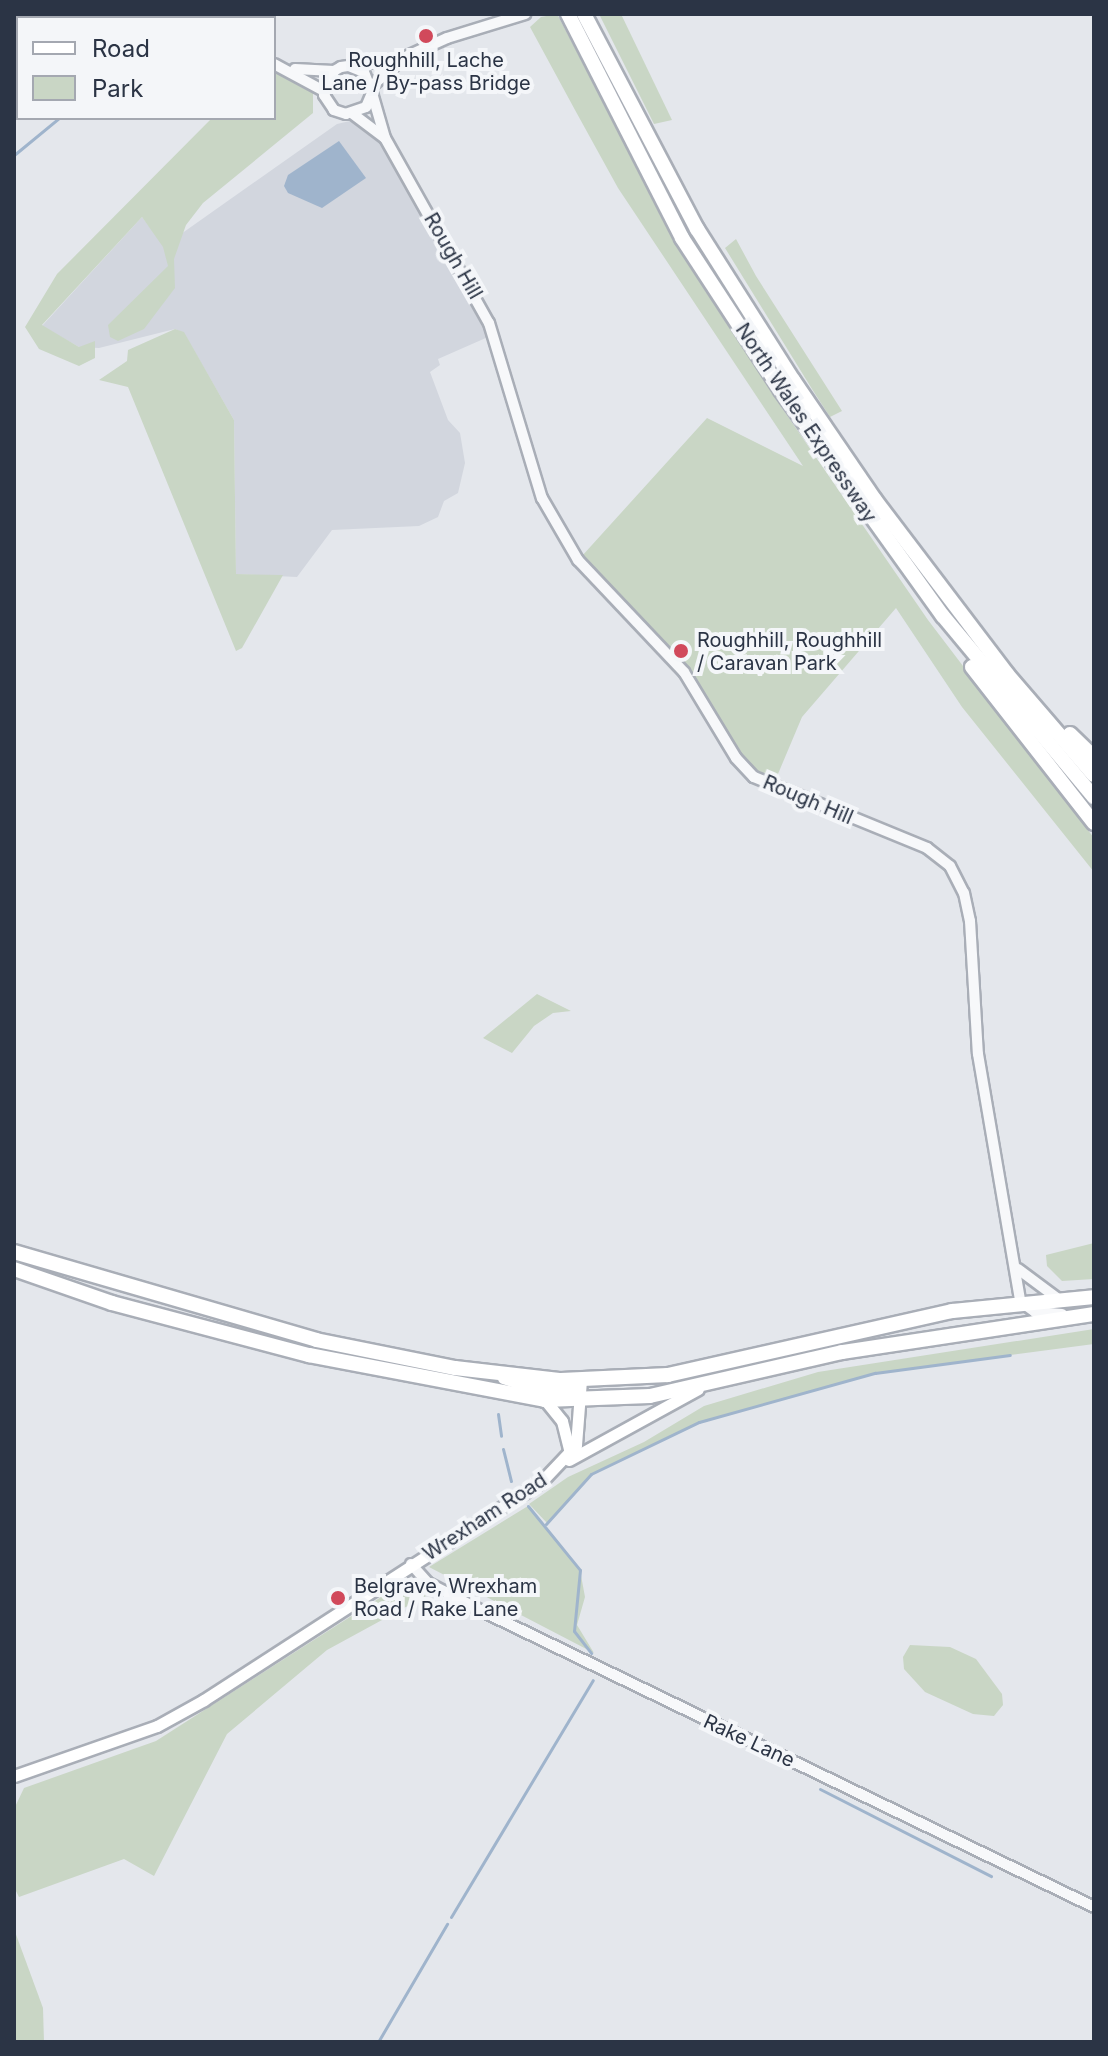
<!DOCTYPE html>
<html>
<head>
<meta charset="utf-8">
<style>
	body { margin:0 }
	#map { position:relative; width:1108px; height:2056px; overflow:hidden; background:#e4e7ec; font-family:Inter,sans-serif }
	div>[style] { position:absolute }
	[style*='--x'] { left:calc(var(--x)*1px); top:calc(var(--y)*1px); width:calc(var(--w)*1px); rotate:calc(var(--a)*1deg) }
	.built>* { inset:0; background:#d2d6de }
	.green>* { inset:0; background:#c9d6c5 }
	.water>* { inset:0; background:#9fb4cc }
	.stream>* { height:3px; margin:-1.5px; padding:0 1.5px; transform-origin:1.5px; border-radius:1.5px; background:#9fb4cc }
	.roads { filter:drop-shadow(2px 0 #a9aeb7) drop-shadow(-2px 0 #a9aeb7) drop-shadow(0 2px #a9aeb7) drop-shadow(0 -2px #a9aeb7) }
	.tertiary>* { height:10px; margin:-5px; padding:0 5px; transform-origin:5px; border-radius:5px; background:#f7f8fa }
	.secondary>* { height:11px; margin:-5.5px; padding:0 5.5px; transform-origin:5.5px; border-radius:5.5px; background:#fff }
	.trunk>* { height:14px; margin:-7px; padding:0 7px; transform-origin:7px; border-radius:7px; background:#fff }
	.dots>* { width:22px; height:22px; translate:-50% -50%; box-sizing:border-box; border:4px solid #f4f6f9; border-radius:50% }
	span { translate:-50% -50%; white-space:nowrap; text-align:center; line-height:1.15; -webkit-text-stroke:8px #f4f6f9; paint-order:stroke }
	.poi-label { font-size:20px; color:#2b3445 }
	.left { translate:0 -50%; text-align:left }
	.street-label { font-size:20px; color:#2b3445 }
	.frame { position:absolute; inset:0; border:16px solid #2b3445; pointer-events:none }
	.legend { position:absolute; left:16px; top:16px; width:260px; height:104px; box-sizing:border-box; background:#f4f6f9; border:2px solid #a4a8b1; margin:0; padding:10px 14px; list-style:none; font-size:24px; color:#2b3445 }
	.legend li { display:flex; align-items:center; gap:16px; height:40px }
	.legend b { width:40px; border:2px solid #a4a8b1 }
</style>
</head>
<body>
<div id="map">
	<div class="built">
		<i style="clip-path:polygon(350px 121px,376px 135px,488px 337px,438px 359px,440px 365px,430px 372px,448px 420px,460px 433px,465px 463px,458px 493px,444px 501px,438px 517px,419px 526px,332px 530px,297px 577px,236px 574px,234px 420px,184px 333px,175px 329px,99px 348px,79px 347px,42px 326px,142px 217px,164px 246px,337px 124px)"></i>
	</div>
	<div class="green">
		<i style="clip-path:polygon(557px 14px,647px 185px,782px 408px,928px 620px,1094px 838px,1094px 872px,962px 707px,896px 608px,802px 717px,775px 781px,749px 765px,687px 666px,582px 556px,707px 418px,803px 466px,618px 188px,575px 110px,530px 27px,541px 17px)"></i>
		<i style="clip-path:polygon(599px 14px,621px 14px,672px 120px,654px 124px)"></i>
		<i style="clip-path:polygon(274px 69px,313px 90px,313px 113px,203px 203px,186px 225px,174px 259px,175px 288px,144px 329px,118px 341px,110px 337px,108px 325px,168px 266px,163px 247px,142px 217px,42px 325px,79px 347px,95px 341px,95px 358px,79px 366px,39px 349px,25px 327px,57px 274px,212px 118px,274px 118px)"></i>
		<i style="clip-path:polygon(736px 239px,756px 276px,842px 411px,830px 417px,812px 389px,725px 248px)"></i>
		<i style="clip-path:polygon(175px 329px,184px 332px,234px 420px,236px 574px,283px 575px,242px 648px,236px 651px,128px 387px,99px 380px,127px 361px,128px 350px)"></i>
		<i style="clip-path:polygon(537px 994px,571px 1011px,553px 1013px,534px 1026px,512px 1053px,483px 1038px)"></i>
		<i style="clip-path:polygon(1094px 1243px,1094px 1279px,1062px 1281px,1047px 1266px,1046px 1255px)"></i>
		<i style="clip-path:polygon(1094px 1329px,1094px 1344px,875px 1373px,699px 1422px,591px 1474px,547px 1523px,529px 1504px,568px 1477px,644px 1442px,704px 1406px,818px 1372px)"></i>
		<i style="clip-path:polygon(528px 1506px,580px 1570px,585px 1597px,577px 1625px,594px 1653px,429px 1567px)"></i>
		<i style="clip-path:polygon(403px 1583px,426px 1596px,327px 1650px,227px 1734px,154px 1876px,124px 1859px,19px 1897px,14px 1887px,14px 1809px,24px 1788px,156px 1741px)"></i>
		<i style="clip-path:polygon(910px 1645px,950px 1647px,976px 1659px,1002px 1694px,1003px 1705px,994px 1716px,973px 1714px,925px 1692px,904px 1669px,903px 1657px)"></i>
		<i style="clip-path:polygon(14px 1929px,43px 2008px,44px 2042px,14px 2042px)"></i>
	</div>
	<div class="water">
		<i style="clip-path:polygon(339px 141px,366px 178px,322px 208px,288px 193px,284px 186px,288px 175px)"></i>
	</div>
	<div class="stream">
		<i style="--x:14;--y:155;--w:58;--a:-39.4"></i>
		<i style="--x:498;--y:1414;--w:22;--a:82"></i>
		<i style="--x:503;--y:1449;--w:33;--a:76"></i>
		<i style="--x:528;--y:1506;--w:82;--a:50.9"></i>
		<i style="--x:580;--y:1570;--w:61;--a:95.6"></i>
		<i style="--x:574;--y:1631;--w:28;--a:52"></i>
		<i style="--x:546;--y:1524;--w:67;--a:-48"></i>
		<i style="--x:591;--y:1474;--w:120;--a:-25.7"></i>
		<i style="--x:699;--y:1422;--w:183;--a:-15.6"></i>
		<i style="--x:875;--y:1373;--w:136;--a:-7.6"></i>
		<i style="--x:820;--y:1789;--w:192;--a:27"></i>
		<i style="--x:451;--y:1917;--w:276;--a:-59.1"></i>
		<i style="--x:378;--y:2042;--w:137;--a:-59.7"></i>
	</div>
	<div class="roads">
		<div class="tertiary">
			<i style="--x:120;--y:14;--w:11;--a:22"></i>
			<i style="--x:274;--y:64;--w:57;--a:28.4"></i>
			<i style="--x:349;--y:66;--w:16;--a:22"></i>
			<i style="--x:364;--y:72;--w:22;--a:69"></i>
			<i style="--x:372;--y:93;--w:15;--a:113"></i>
			<i style="--x:366;--y:107;--w:21;--a:161"></i>
			<i style="--x:346;--y:114;--w:13;--a:-162"></i>
			<i style="--x:334;--y:110;--w:18;--a:-124"></i>
			<i style="--x:324;--y:95;--w:26;--a:-67"></i>
			<i style="--x:334;--y:71;--w:8;--a:-30"></i>
			<i style="--x:341;--y:67;--w:63;--a:-8.3"></i>
			<i style="--x:295;--y:69;--w:39;--a:3"></i>
			<i style="--x:372;--y:86;--w:42;--a:-42.1"></i>
			<i style="--x:403;--y:58;--w:48;--a:-24.4"></i>
			<i style="--x:447;--y:38;--w:82;--a:-17.1"></i>
			<i style="--x:372;--y:93;--w:47;--a:73.9"></i>
			<i style="--x:385;--y:138;--w:212;--a:60.7"></i>
			<i style="--x:489;--y:323;--w:183;--a:73.2"></i>
			<i style="--x:542;--y:498;--w:72;--a:59.9"></i>
			<i style="--x:578;--y:560;--w:154;--a:46.6"></i>
			<i style="--x:684;--y:672;--w:100;--a:58.8"></i>
			<i style="--x:736;--y:758;--w:26;--a:47"></i>
			<i style="--x:754;--y:777;--w:187;--a:22.3"></i>
			<i style="--x:927;--y:848;--w:29;--a:38"></i>
			<i style="--x:950;--y:866;--w:30;--a:63"></i>
			<i style="--x:964;--y:893;--w:29;--a:78"></i>
			<i style="--x:970;--y:921;--w:133;--a:86.6"></i>
			<i style="--x:978;--y:1054;--w:251;--a:80.3"></i>
			<i style="--x:1020;--y:1301;--w:19;--a:36"></i>
			<i style="--x:1035;--y:1312;--w:27;--a:4"></i>
			<i style="--x:353;--y:114;--w:39;--a:37"></i>
			<i style="--x:1018;--y:1269;--w:49;--a:36.6"></i>
			<i style="--x:411;--y:1564;--w:25;--a:48"></i>
			<i style="--x:428;--y:1583;--w:59;--a:27.4"></i>
			<i style="--x:480;--y:1610;--w:682;--a:25.81"></i>
		</div>
		<div class="secondary">
			<i style="--x:503;--y:1378;--w:33;--a:18"></i>
			<i style="--x:534;--y:1388;--w:46;--a:3.7"></i>
			<i style="--x:545;--y:1400;--w:27;--a:51"></i>
			<i style="--x:562;--y:1421;--w:34;--a:76"></i>
			<i style="--x:569;--y:1460;--w:147;--a:-28.8"></i>
			<i style="--x:14;--y:1776;--w:151;--a:-19.3"></i>
			<i style="--x:157;--y:1726;--w:54;--a:-29"></i>
			<i style="--x:204;--y:1700;--w:400;--a:-32.9"></i>
			<i style="--x:540;--y:1483;--w:52;--a:-46.5"></i>
			<i style="--x:576;--y:1445;--w:65;--a:-85.6"></i>
		</div>
		<div class="trunk">
			<i style="--x:568;--y:14;--w:251;--a:63"></i>
			<i style="--x:682;--y:238;--w:181;--a:56.9"></i>
			<i style="--x:781;--y:390;--w:278;--a:54.4"></i>
			<i style="--x:943;--y:616;--w:236;--a:50.2"></i>
			<i style="--x:584;--y:14;--w:243;--a:62.3"></i>
			<i style="--x:697;--y:229;--w:179;--a:57.6"></i>
			<i style="--x:793;--y:380;--w:145;--a:55.7"></i>
			<i style="--x:875;--y:500;--w:218;--a:52.8"></i>
			<i style="--x:1007;--y:674;--w:133;--a:49.3"></i>
			<i style="--x:972;--y:667;--w:198;--a:52"></i>
			<i style="--x:1070;--y:734;--w:33;--a:44"></i>
			<i style="--x:14;--y:1252;--w:315;--a:16.2"></i>
			<i style="--x:316;--y:1340;--w:142;--a:11.4"></i>
			<i style="--x:455;--y:1368;--w:107;--a:6.5"></i>
			<i style="--x:561;--y:1380;--w:107;--a:-2.7"></i>
			<i style="--x:668;--y:1375;--w:291;--a:-12.7"></i>
			<i style="--x:952;--y:1311;--w:143;--a:-5.6"></i>
			<i style="--x:14;--y:1269;--w:104;--a:19.1"></i>
			<i style="--x:112;--y:1303;--w:204;--a:14.8"></i>
			<i style="--x:309;--y:1355;--w:240;--a:10.8"></i>
			<i style="--x:545;--y:1400;--w:105;--a:-2.2"></i>
			<i style="--x:650;--y:1396;--w:197;--a:-12.9"></i>
			<i style="--x:842;--y:1352;--w:255;--a:-8.6"></i>
		</div>
	</div>
	<div class="dots">
		<i style="left:426px;top:36px;background:#d1495b"></i>
		<i style="left:681px;top:651px;background:#d1495b"></i>
		<i style="left:338px;top:1598px;background:#d1495b"></i>
	</div>
	<div class="poi-label">
		<span style="left:426px;top:72px">Roughhill, Lache<br>Lane / By-pass Bridge</span>
		<span class="left" style="left:697px;top:652px">Roughhill, Roughhill<br>/ Caravan Park</span>
		<span class="left" style="left:354px;top:1598px">Belgrave, Wrexham<br>Road / Rake Lane</span>
	</div>
	<div class="street-label">
		<span style="left:453px;top:256px;rotate:60deg">Rough Hill</span>
		<span style="left:806px;top:423px;rotate:56deg">North Wales Expressway</span>
		<span style="left:808px;top:800px;rotate:23deg">Rough Hill</span>
		<span style="left:485px;top:1517px;rotate:-33deg">Wrexham Road</span>
		<span style="left:749px;top:1741px;rotate:25deg">Rake Lane</span>
	</div>
	<div class="frame"></div>
	<ul class="legend">
	<li><b style="height:10px;background:#fff"></b>Road</li>
	<li><b style="height:22px;background:#c9d6c5"></b>Park</li>
	</ul>
</div>
</body>
</html>
